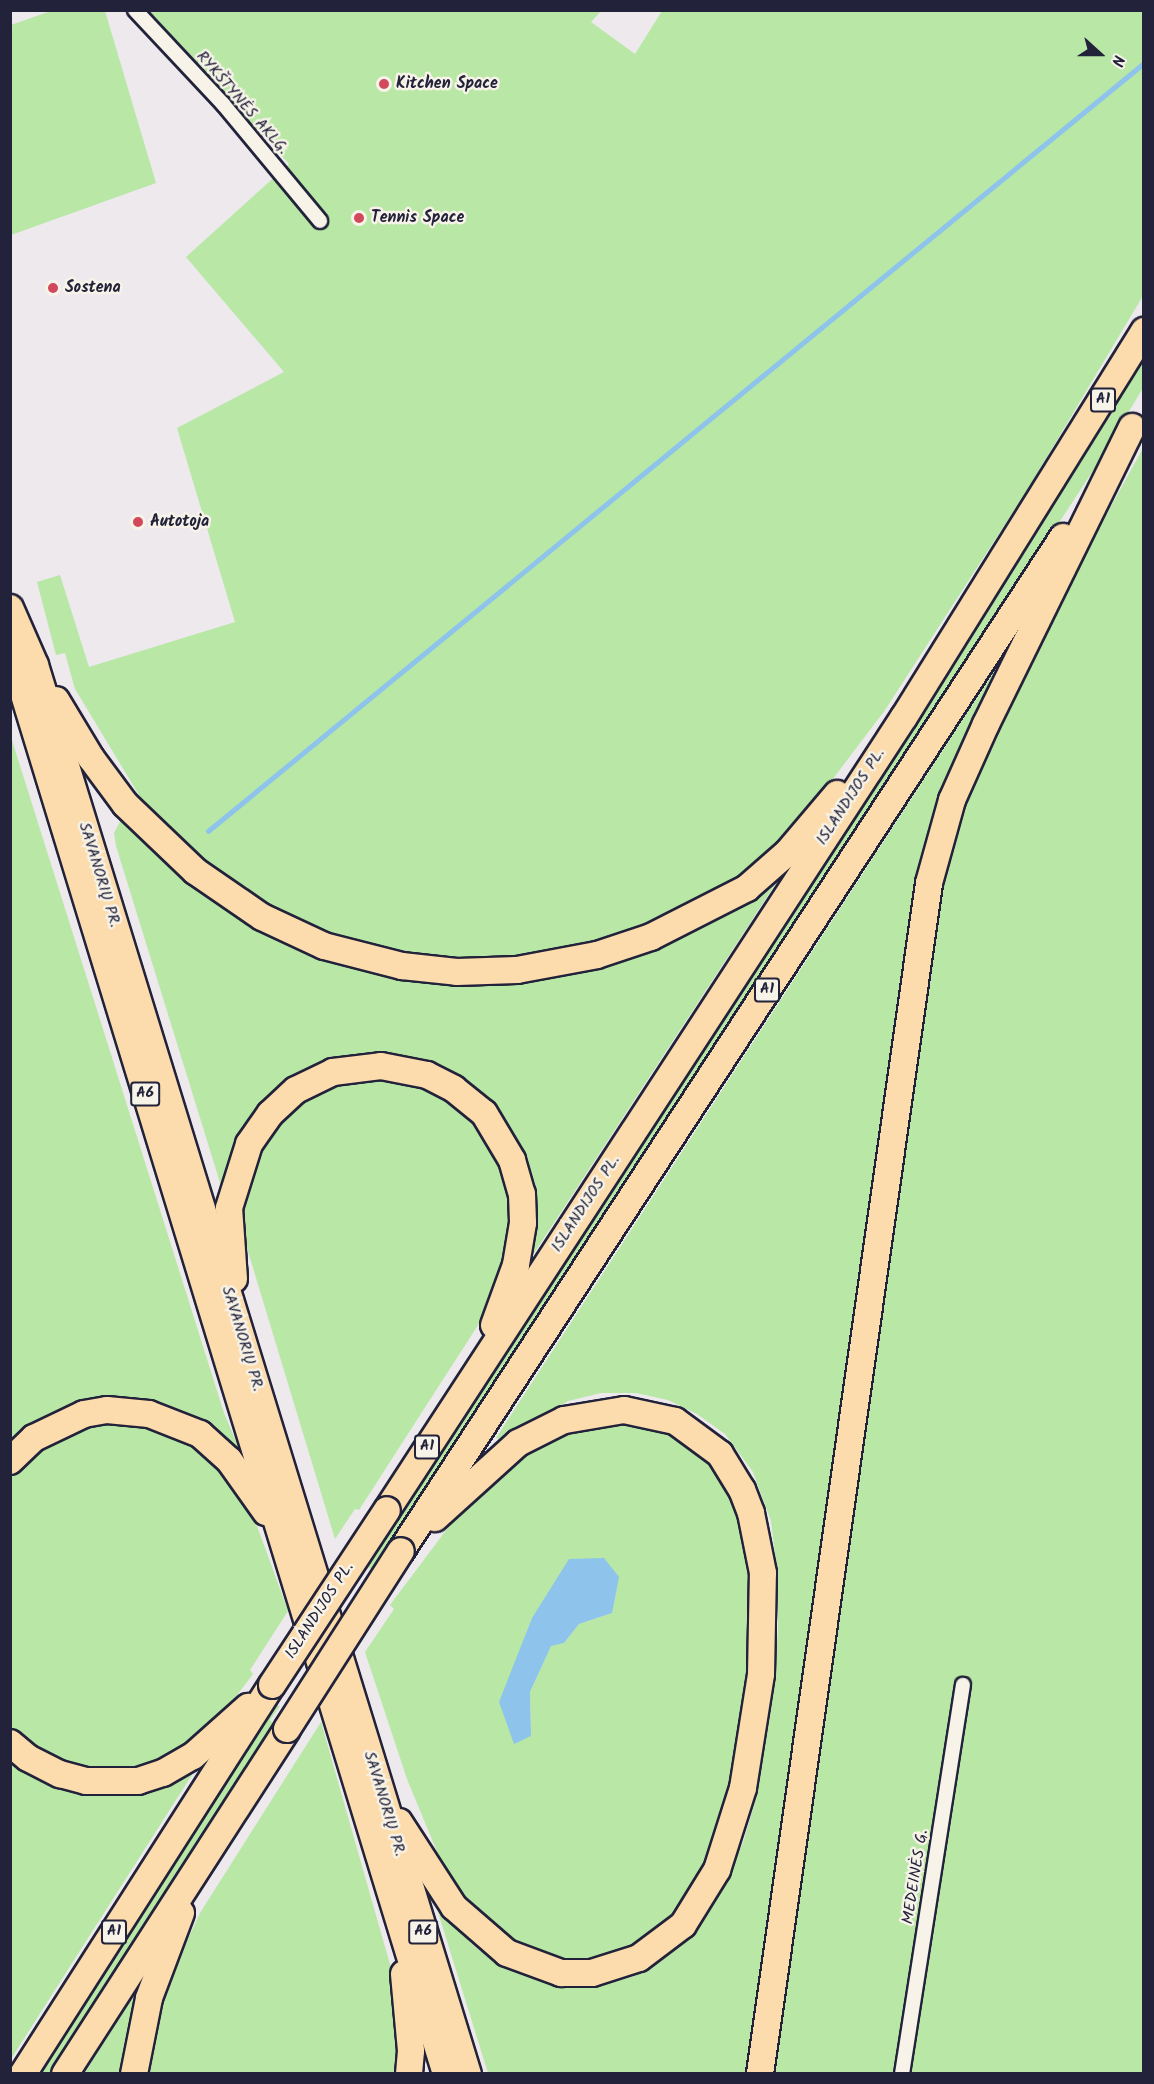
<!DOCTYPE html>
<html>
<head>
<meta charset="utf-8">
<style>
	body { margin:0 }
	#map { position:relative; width:1154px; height:2084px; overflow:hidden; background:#ede9ed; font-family:Kalam,sans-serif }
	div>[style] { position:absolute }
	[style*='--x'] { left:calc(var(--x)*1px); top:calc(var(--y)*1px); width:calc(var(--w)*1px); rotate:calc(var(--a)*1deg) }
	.green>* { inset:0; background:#b8e7a6 }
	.water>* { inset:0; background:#8ec3eb }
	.stream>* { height:4.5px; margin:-2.25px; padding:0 2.25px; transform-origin:2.25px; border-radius:2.25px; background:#8ec3eb }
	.roads { filter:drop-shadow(2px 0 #22223b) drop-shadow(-2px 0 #22223b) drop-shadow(0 2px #22223b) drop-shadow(0 -2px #22223b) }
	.street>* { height:14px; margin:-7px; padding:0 7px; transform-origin:7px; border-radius:7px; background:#f7f3e8 }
	.highway>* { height:26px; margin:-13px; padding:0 13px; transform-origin:13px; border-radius:13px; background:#fcdcac }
	.bridges { filter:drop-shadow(2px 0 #22223b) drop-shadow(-2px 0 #22223b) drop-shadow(0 2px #22223b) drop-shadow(0 -2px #22223b) }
	.highway-bridge>* { height:26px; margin:-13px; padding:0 13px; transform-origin:13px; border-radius:13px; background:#fcdcac }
	.dots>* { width:16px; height:16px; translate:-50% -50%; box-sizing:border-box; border:3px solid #f7f3e8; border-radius:50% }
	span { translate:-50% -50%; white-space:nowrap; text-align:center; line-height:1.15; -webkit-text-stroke:5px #f7f3e8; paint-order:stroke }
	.shield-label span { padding:2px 4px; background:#f7f3e8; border:2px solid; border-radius:4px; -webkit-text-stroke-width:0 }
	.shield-label { font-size:15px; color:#22223b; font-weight:700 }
	.poi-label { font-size:16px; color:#22223b; font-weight:700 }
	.left { translate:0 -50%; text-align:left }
	.street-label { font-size:16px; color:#22223b }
	.frame { position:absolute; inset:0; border:12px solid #22223b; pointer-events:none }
	.north { position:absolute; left:1070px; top:24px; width:60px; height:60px; -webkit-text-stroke:4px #f7f3e8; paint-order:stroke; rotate:111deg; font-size:16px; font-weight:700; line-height:24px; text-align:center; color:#22223b }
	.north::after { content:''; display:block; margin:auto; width:21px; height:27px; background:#22223b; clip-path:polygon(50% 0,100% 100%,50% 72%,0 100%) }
</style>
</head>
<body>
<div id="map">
	<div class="green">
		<i style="clip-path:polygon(51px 11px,105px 11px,156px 183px,11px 235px,11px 25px)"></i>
		<i style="clip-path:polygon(148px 11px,601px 11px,591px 22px,635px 54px,662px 11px,1143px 11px,1144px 294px,1029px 487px,885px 710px,792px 833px,714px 897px,671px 920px,527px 963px,380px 955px,247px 902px,132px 804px,139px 795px,75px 689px,65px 653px,56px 655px,37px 582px,60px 575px,89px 667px,235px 622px,177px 428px,284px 372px,186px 257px,289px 164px)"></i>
		<i style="clip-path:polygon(1143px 355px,1143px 388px,1098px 463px,373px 1571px,367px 1566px,369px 1557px,1029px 542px,1137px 360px)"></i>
		<i style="clip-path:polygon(1143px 448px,1143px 2073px,768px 2074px,940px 865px,998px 713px)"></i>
		<i style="clip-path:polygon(1010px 647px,956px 768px,753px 2073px,488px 2073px,437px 1909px,475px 1947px,504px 1968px,547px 1984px,610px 1983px,632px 1977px,660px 1962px,704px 1920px,743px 1843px,755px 1802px,769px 1720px,778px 1633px,778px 1578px,771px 1521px,753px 1472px,725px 1434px,697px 1414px,668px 1400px,636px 1393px,601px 1393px,568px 1401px,502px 1440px,496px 1438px)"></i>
		<i style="clip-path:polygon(10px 734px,224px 1413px,245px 1463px,128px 1401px,11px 1449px)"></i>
		<i style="clip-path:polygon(121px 820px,199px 892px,271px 936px,334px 962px,394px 979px,454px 986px,532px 982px,608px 967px,685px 935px,775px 878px,778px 880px,529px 1261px,526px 1167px,513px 1136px,494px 1107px,466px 1082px,438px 1067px,407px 1058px,372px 1056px,307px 1071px,222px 1189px,116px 846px,114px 833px)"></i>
		<i style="clip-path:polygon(365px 1075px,422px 1080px,469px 1108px,502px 1153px,515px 1219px,498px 1288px,480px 1322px,359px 1510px,355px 1509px,335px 1539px,247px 1248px,244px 1212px,235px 1206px,253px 1148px,300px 1094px)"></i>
		<i style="clip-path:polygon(146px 1418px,215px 1455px,253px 1515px,288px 1611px,250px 1670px,253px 1674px,216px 1723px,182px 1752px,151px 1767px,123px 1773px,74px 1769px,22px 1741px,11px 1729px,11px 1470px,20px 1459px,88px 1419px)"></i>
		<i style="clip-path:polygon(evenodd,589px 1419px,678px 1429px,732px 1482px,758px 1587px,745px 1754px,693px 1904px,648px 1948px,586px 1968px,498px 1940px,434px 1864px,438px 1854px,407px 1779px,365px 1652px,394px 1609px,390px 1605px,462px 1509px,517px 1454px,589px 1419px,612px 1613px,579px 1624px,564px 1643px,551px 1645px,530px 1692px,531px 1736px,524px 1639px,532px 1618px,612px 1613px)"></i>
		<i style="clip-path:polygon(271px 1704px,280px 1706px,270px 1720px,274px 1724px,53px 2073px,36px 2074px)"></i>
		<i style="clip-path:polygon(321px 1722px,393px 1975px,403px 2073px,145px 2074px,150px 2035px,169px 1980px,200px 1913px)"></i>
		<i style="clip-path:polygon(11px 1756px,47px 1779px,197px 1767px,11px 2059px)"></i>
		<i style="clip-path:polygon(137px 1997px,120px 2073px,84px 2074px,131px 2000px)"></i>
	</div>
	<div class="water">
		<i style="clip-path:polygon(604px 1558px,619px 1577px,612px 1613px,579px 1624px,564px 1643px,551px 1646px,530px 1692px,531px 1736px,514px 1744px,499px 1702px,532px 1618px,569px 1559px)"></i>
	</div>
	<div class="stream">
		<i style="--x:208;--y:831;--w:1211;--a:-39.37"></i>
	</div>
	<div class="roads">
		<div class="street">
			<i style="--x:135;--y:10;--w:129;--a:46.9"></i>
			<i style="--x:223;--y:104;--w:152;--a:50.3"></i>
			<i style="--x:902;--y:2074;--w:394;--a:-81.1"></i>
		</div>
		<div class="highway">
			<i style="--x:10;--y:608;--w:62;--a:66.3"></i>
			<i style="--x:35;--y:665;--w:1474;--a:72.92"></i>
			<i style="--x:10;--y:649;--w:1490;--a:72.99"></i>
			<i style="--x:56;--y:700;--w:68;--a:58.9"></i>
			<i style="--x:91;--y:758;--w:57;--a:53.5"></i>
			<i style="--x:125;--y:804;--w:97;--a:43.7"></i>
			<i style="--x:195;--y:871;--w:81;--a:34.5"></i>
			<i style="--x:262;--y:917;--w:68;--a:25.1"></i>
			<i style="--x:324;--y:946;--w:81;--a:14.4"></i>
			<i style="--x:402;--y:966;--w:55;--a:6.2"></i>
			<i style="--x:457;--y:972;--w:60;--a:-1.9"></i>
			<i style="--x:517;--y:970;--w:81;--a:-10.6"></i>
			<i style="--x:597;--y:955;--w:57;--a:-18.4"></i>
			<i style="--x:651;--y:937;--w:108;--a:-27"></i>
			<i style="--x:747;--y:888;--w:55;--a:-41.3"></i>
			<i style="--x:788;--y:852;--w:76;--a:-49.8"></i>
			<i style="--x:234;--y:1279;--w:71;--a:-94"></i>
			<i style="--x:229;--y:1208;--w:67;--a:-72.6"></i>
			<i style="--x:249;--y:1144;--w:37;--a:-55"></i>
			<i style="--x:270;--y:1114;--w:35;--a:-43"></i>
			<i style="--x:296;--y:1090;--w:41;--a:-25.9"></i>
			<i style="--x:333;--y:1072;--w:48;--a:-7.1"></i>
			<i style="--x:381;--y:1066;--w:47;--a:11.1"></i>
			<i style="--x:427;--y:1075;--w:30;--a:27"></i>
			<i style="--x:454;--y:1089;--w:38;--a:39"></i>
			<i style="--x:484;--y:1113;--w:55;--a:59.2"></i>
			<i style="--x:512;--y:1160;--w:35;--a:74"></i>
			<i style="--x:522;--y:1194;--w:29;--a:88"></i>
			<i style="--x:523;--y:1223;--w:43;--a:99.5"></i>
			<i style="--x:516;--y:1265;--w:64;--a:110.1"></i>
			<i style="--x:10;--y:1461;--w:33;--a:-44"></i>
			<i style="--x:34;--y:1438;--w:55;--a:-25.6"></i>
			<i style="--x:84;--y:1414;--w:23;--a:-10"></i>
			<i style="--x:107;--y:1410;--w:42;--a:5.4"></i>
			<i style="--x:149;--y:1414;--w:55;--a:21.4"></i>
			<i style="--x:200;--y:1434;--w:39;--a:42"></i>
			<i style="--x:229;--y:1460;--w:64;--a:54.6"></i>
			<i style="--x:387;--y:1510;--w:947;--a:-56.9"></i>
			<i style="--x:904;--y:717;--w:455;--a:-58.1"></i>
			<i style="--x:401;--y:1551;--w:1211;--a:-56.86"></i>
			<i style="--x:10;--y:1743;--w:23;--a:40"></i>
			<i style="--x:28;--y:1758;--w:36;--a:27"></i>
			<i style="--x:60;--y:1774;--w:27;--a:15"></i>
			<i style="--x:86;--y:1781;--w:52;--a:0"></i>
			<i style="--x:138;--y:1781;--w:26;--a:-18"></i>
			<i style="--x:163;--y:1773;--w:34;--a:-30"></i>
			<i style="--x:193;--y:1756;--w:74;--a:-41.7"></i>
			<i style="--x:399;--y:1822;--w:101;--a:57.1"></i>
			<i style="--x:454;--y:1907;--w:70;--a:41"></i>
			<i style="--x:507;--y:1953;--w:58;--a:20.3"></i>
			<i style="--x:561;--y:1973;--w:31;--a:0"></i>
			<i style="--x:592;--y:1973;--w:49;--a:-17.7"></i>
			<i style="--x:639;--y:1958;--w:55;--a:-36.9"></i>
			<i style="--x:683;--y:1925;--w:65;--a:-58.3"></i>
			<i style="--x:717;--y:1870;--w:86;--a:-72.4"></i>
			<i style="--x:743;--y:1788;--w:115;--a:-81"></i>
			<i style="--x:761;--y:1674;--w:101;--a:-88.9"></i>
			<i style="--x:763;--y:1573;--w:61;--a:-101.3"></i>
			<i style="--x:751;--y:1513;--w:25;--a:-111"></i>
			<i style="--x:742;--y:1490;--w:42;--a:-121.4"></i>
			<i style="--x:720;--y:1454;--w:56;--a:-143.7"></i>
			<i style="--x:675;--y:1421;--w:52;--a:-167.8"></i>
			<i style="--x:624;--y:1410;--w:61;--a:170.5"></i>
			<i style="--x:564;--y:1420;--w:51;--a:153.4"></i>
			<i style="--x:518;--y:1443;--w:112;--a:137.9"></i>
			<i style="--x:404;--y:1974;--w:77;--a:84.8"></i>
			<i style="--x:411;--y:2051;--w:23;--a:95"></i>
			<i style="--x:23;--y:2074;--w:462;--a:-57.4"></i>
			<i style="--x:65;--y:2074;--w:410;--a:-57.2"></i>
			<i style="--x:134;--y:2074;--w:77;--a:-78.8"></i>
			<i style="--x:149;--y:1998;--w:91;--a:-69.4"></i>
			<i style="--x:760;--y:2074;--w:1203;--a:-81.92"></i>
			<i style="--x:929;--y:883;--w:86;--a:-74.5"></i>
			<i style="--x:952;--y:800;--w:83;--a:-65.9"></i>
			<i style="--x:986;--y:724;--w:331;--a:-63.8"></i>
		</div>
	</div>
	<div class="bridges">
		<div class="highway-bridge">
			<i style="--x:272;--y:1685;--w:209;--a:-56.7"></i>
			<i style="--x:287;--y:1729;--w:211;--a:-57.4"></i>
		</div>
	</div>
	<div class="dots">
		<i style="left:384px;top:84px;background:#d1495b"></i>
		<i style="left:359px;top:218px;background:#d1495b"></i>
		<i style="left:53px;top:288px;background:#d1495b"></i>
		<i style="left:138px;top:522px;background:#d1495b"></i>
	</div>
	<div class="shield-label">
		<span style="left:1103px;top:400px">A1</span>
		<span style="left:767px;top:990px">A1</span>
		<span style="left:145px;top:1094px">A6</span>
		<span style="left:427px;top:1447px">A1</span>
		<span style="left:114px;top:1932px">A1</span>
		<span style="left:423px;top:1932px">A6</span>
	</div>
	<div class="poi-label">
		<span class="left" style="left:396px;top:84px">Kitchen Space</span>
		<span class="left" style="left:371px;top:218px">Tennis Space</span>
		<span class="left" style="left:65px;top:288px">Sostena</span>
		<span class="left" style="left:150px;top:522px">Autotoja</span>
	</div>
	<div class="street-label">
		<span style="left:242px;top:103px;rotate:49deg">RYKŠTYNĖS AKLG.</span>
		<span style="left:851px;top:797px;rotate:-57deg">ISLANDIJOS PL.</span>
		<span style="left:99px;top:875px;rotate:73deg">SAVANORIŲ PR.</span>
		<span style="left:586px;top:1204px;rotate:-57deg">ISLANDIJOS PL.</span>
		<span style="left:242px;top:1339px;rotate:73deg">SAVANORIŲ PR.</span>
		<span style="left:320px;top:1611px;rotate:-57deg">ISLANDIJOS PL.</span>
		<span style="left:384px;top:1804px;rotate:73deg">SAVANORIŲ PR.</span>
		<span style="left:916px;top:1877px;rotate:-81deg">MEDEINĖS G.</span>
	</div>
	<div class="frame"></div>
	<div class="north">N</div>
</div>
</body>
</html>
